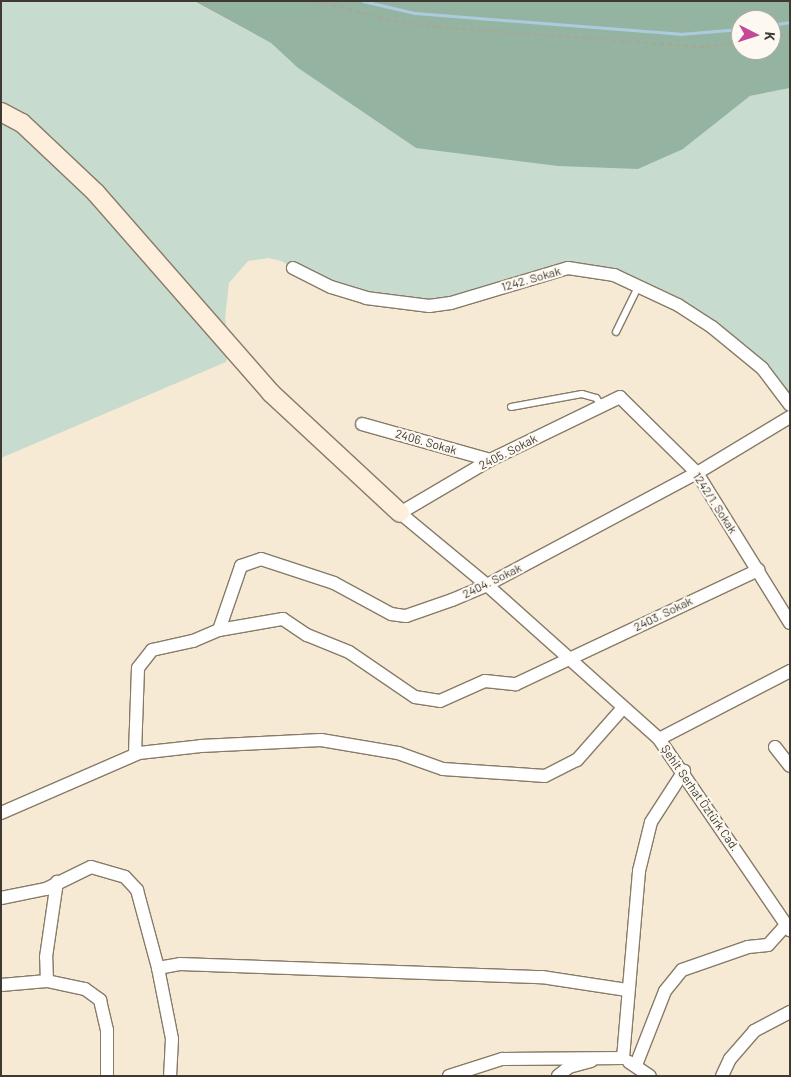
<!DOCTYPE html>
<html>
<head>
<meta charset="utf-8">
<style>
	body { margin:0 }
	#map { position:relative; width:791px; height:1077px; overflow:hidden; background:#f7ead4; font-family:Barlow,sans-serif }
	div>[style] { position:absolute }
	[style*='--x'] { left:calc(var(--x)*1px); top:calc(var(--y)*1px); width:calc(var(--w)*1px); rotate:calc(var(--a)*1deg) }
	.green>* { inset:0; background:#c7dccf }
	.forest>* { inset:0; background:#94b4a1 }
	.stream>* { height:3px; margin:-1.5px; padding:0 1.5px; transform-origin:1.5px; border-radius:1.5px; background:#accbdf }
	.path>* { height:2px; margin-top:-1px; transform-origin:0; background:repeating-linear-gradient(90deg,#ada392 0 4px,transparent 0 8px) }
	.roads { filter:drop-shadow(1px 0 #877b68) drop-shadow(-1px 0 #877b68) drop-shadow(0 1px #877b68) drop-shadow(0 -1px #877b68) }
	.lane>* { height:6px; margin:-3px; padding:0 3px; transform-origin:3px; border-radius:3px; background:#fff }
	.street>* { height:12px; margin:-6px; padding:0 6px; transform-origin:6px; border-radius:6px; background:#fff }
	.secondary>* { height:18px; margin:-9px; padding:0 9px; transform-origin:9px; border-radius:9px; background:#feeedc }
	span { translate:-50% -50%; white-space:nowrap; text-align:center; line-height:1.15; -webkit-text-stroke:4.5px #fdf8f0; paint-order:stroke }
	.street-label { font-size:12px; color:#3f3a31 }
	.frame { position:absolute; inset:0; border:2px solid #3f3a31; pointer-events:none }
	.north { position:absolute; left:731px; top:10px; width:50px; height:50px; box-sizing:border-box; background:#fdf8f0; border:1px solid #b1aca4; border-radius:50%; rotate:95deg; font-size:14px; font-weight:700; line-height:20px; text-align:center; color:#3f3a31 }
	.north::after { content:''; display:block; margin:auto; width:18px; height:22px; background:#c54998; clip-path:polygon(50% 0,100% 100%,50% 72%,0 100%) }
</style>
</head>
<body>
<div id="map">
	<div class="green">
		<i style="clip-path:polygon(1px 1px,195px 2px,271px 43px,298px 68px,416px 148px,683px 149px,750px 96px,790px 88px,790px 405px,734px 343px,639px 285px,568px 268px,451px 303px,393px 303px,311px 278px,281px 261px,269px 258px,248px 261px,229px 283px,225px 319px,230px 345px,226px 362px,1px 458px)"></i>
	</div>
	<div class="forest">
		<i style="clip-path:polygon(evenodd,194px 1px,790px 1px,790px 88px,750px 96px,683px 149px,638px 169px,558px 166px,416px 148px,298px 68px,271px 43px,194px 1px,741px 20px,771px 20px,771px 50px,741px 50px,741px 20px)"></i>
	</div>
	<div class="stream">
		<i style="--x:363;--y:1;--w:53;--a:13"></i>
		<i style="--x:415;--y:13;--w:266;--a:4.5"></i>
		<i style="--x:680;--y:34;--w:61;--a:-4.7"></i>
		<i style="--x:771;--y:25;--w:19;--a:-9"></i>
	</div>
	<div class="path">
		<i style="--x:317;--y:1;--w:79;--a:14.7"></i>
		<i style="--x:393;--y:21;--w:44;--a:7.8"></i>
		<i style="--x:437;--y:27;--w:269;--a:4.3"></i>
		<i style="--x:705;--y:47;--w:36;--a:-9"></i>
		<i style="--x:771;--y:37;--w:19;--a:-9"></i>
	</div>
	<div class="roads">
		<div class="lane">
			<i style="--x:616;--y:332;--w:52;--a:-63.9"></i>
			<i style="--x:511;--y:407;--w:72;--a:-10.4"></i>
			<i style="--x:582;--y:394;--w:15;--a:16"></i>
			<i style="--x:596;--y:398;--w:11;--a:52"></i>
		</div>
		<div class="street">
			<i style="--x:293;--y:268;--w:42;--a:26.6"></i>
			<i style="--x:331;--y:287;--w:37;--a:17"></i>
			<i style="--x:366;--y:298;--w:64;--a:7.2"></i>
			<i style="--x:429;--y:306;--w:22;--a:-8"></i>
			<i style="--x:451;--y:303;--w:122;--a:-16.7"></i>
			<i style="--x:568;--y:268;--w:47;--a:8.7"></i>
			<i style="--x:614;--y:275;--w:71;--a:25.1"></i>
			<i style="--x:678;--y:305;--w:40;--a:32.9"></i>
			<i style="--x:712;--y:327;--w:65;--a:39.4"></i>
			<i style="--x:762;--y:368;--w:46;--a:52.9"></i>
			<i style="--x:362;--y:424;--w:133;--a:15.7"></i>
			<i style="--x:790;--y:623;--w:176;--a:-121.8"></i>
			<i style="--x:697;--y:473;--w:108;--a:-135.4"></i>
			<i style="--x:620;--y:397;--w:144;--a:154.1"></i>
			<i style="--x:490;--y:460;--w:104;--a:149.5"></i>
			<i style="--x:400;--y:513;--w:113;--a:39.6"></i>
			<i style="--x:487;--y:585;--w:231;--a:41.8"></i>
			<i style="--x:659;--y:739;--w:232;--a:55.6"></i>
			<i style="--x:219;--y:630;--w:68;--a:-71"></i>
			<i style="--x:241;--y:566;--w:21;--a:-19"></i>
			<i style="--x:261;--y:559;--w:77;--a:18.2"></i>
			<i style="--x:334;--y:583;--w:65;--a:28.5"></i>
			<i style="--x:391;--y:614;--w:15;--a:8"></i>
			<i style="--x:406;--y:616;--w:49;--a:-19.2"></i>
			<i style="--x:452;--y:600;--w:38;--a:-23"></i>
			<i style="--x:487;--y:585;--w:238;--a:-28.1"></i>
			<i style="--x:697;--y:473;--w:109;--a:-31.1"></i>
			<i style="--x:659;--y:739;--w:148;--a:-27.4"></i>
			<i style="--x:775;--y:747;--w:24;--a:52"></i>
			<i style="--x:135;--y:754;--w:86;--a:-88"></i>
			<i style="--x:138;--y:668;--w:23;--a:-52"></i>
			<i style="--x:152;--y:650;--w:42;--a:-12.4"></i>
			<i style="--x:193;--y:641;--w:28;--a:-23"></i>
			<i style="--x:219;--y:630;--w:65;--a:-9.8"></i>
			<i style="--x:283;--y:619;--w:29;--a:34"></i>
			<i style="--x:307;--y:635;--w:45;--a:22"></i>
			<i style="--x:349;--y:652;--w:80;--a:34.3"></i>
			<i style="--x:415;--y:697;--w:25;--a:9"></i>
			<i style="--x:440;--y:701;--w:49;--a:-24"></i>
			<i style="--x:485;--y:681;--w:31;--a:6"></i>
			<i style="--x:516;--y:684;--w:268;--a:-25.2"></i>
			<i style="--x:1;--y:813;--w:150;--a:-23.5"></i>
			<i style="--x:139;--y:753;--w:62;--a:-6.4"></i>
			<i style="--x:201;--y:746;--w:120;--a:-2.9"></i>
			<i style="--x:321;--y:740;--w:78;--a:9.6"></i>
			<i style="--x:398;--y:753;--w:48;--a:19.6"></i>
			<i style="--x:443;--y:769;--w:102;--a:3.9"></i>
			<i style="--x:545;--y:776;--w:36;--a:-27"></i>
			<i style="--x:577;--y:760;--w:68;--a:-48.6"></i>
			<i style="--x:1;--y:898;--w:46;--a:-11.3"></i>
			<i style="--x:46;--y:889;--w:50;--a:-26.1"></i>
			<i style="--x:91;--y:867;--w:35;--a:16"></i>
			<i style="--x:125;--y:877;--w:18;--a:47"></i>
			<i style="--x:137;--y:890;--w:81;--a:74.9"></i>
			<i style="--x:158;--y:968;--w:72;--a:78.8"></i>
			<i style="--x:172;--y:1039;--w:37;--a:93"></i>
			<i style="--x:158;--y:968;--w:22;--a:-10"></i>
			<i style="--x:180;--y:964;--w:362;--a:2.1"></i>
			<i style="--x:542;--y:977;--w:86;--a:8.7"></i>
			<i style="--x:47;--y:981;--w:24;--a:-92"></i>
			<i style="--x:46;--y:957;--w:76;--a:-81.7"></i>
			<i style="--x:1;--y:985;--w:46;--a:-5"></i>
			<i style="--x:47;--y:981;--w:39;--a:12"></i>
			<i style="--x:85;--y:989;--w:19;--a:36"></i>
			<i style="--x:100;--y:1000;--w:31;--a:77"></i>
			<i style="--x:107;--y:1030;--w:46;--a:90"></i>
			<i style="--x:629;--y:1062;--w:25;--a:34"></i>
			<i style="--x:636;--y:1065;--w:79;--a:-68.6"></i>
			<i style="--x:665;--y:991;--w:27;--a:-51"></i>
			<i style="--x:682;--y:970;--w:70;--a:-19.2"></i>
			<i style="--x:748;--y:947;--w:20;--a:-6"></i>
			<i style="--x:768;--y:945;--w:27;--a:-48"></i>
			<i style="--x:449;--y:1076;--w:56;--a:-17.8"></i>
			<i style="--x:502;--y:1059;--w:121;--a:-0.5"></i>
			<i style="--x:623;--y:1058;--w:188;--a:-85.1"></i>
			<i style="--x:639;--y:871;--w:50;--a:-76.2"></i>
			<i style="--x:651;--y:822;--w:61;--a:-57.1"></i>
			<i style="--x:558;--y:1076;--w:14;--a:-39"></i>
			<i style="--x:569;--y:1067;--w:23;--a:-15"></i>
			<i style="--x:722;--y:1076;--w:19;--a:-65"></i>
			<i style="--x:730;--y:1059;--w:37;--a:-49"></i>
			<i style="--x:754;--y:1031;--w:41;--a:-27.8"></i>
		</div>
		<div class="secondary">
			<i style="--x:1;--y:112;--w:24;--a:28"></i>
			<i style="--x:22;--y:123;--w:102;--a:43.4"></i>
			<i style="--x:96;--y:193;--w:266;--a:48.8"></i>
			<i style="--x:271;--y:393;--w:176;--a:42.9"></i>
		</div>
	</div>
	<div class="street-label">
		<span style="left:531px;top:279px;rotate:-16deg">1242. Sokak</span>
		<span style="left:426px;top:442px;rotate:16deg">2406. Sokak</span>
		<span style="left:508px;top:452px;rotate:-27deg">2405. Sokak</span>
		<span style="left:715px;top:503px;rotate:57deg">1242/1. Sokak</span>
		<span style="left:492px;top:581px;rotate:-26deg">2404. Sokak</span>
		<span style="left:663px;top:614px;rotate:-26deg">2403. Sokak</span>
		<span style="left:700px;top:798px;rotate:55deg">Şehit Serhat Öztürk Cad.</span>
	</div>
	<div class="frame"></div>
	<div class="north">K</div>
</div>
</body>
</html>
